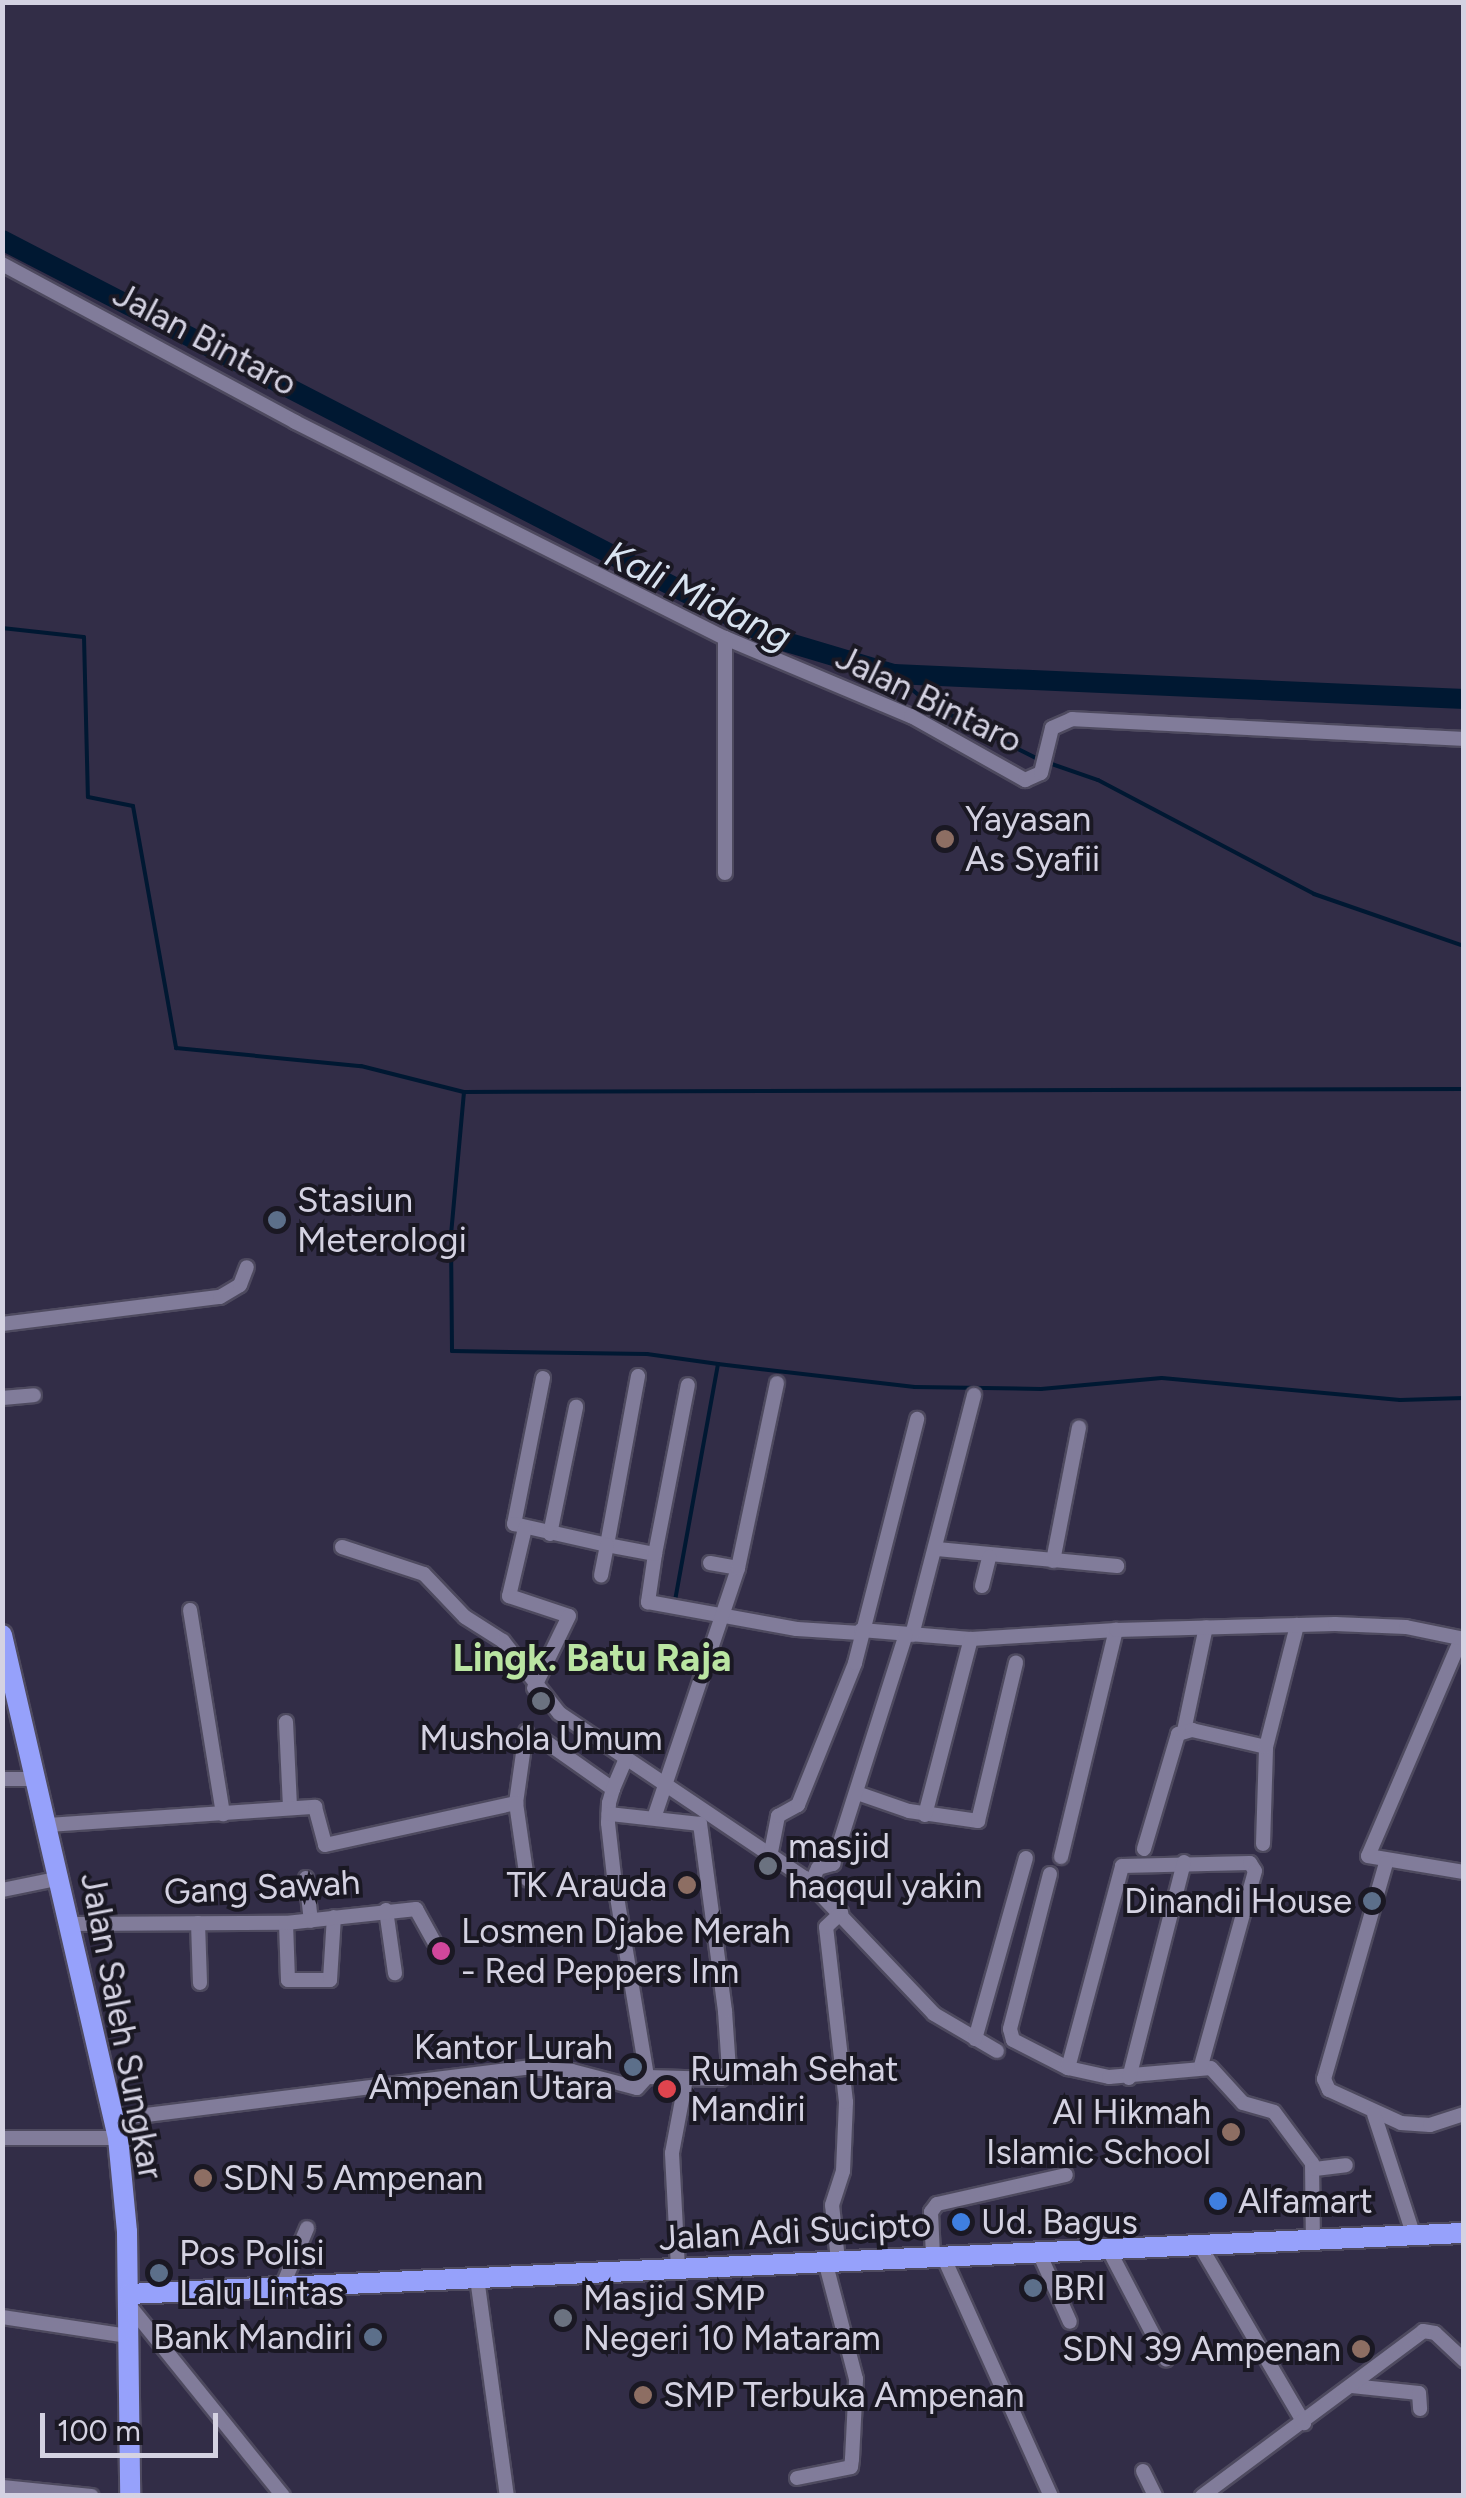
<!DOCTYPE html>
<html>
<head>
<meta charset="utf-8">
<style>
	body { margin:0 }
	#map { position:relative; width:1466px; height:2498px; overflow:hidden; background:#322d47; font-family:Figtree,sans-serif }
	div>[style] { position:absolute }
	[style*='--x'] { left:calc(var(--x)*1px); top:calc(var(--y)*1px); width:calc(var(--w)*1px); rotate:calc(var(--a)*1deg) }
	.stream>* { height:4px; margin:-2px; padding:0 2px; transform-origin:2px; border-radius:2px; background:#001832 }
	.river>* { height:20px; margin:-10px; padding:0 10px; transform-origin:10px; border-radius:10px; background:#001832 }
	.roads { filter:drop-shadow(2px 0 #4e4a5f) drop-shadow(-2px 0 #4e4a5f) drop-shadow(0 2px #4e4a5f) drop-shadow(0 -2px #4e4a5f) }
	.minor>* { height:14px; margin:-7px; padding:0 7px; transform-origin:7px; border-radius:7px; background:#817c9a }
	.highway>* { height:20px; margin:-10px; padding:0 10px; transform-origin:10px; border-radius:10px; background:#96a1fb }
	.dots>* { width:28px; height:28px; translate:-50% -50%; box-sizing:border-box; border:5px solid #1a1823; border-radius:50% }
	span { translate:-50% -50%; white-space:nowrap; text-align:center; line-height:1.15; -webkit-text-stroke:8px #1a1823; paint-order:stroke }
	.street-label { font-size:35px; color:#d4d2e2 }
	.poi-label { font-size:35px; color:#d4d2e2 }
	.left { translate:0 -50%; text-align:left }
	.right { translate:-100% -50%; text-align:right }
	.water-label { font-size:38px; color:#d9e4f1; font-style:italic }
	.neighbourhood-label { font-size:38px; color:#bae5a2; font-weight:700 }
	.frame { position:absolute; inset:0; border:5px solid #d4d2e2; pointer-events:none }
	.scale { position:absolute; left:40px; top:2413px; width:178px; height:45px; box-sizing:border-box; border:5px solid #d4d2e2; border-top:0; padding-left:12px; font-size:30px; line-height:35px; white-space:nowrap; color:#d4d2e2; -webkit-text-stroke:8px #1a1823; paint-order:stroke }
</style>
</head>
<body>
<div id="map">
	<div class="stream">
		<i style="--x:2;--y:628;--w:82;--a:6.3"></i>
		<i style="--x:84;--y:637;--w:160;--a:88.6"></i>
		<i style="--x:88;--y:797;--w:46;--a:11.3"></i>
		<i style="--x:133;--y:806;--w:246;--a:79.9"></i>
		<i style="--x:176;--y:1048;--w:186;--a:5.6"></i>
		<i style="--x:361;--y:1066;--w:106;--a:14.2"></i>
		<i style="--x:464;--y:1092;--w:1000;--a:-0.17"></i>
		<i style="--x:894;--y:674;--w:46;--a:40.6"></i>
		<i style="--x:929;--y:704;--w:124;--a:26.8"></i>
		<i style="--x:1049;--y:763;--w:52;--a:19.1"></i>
		<i style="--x:1098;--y:780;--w:244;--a:27.8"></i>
		<i style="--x:1314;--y:894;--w:159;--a:19.1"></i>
		<i style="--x:464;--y:1092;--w:145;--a:95.2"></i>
		<i style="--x:451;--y:1236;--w:115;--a:89.5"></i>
		<i style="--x:452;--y:1351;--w:195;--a:0.9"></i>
		<i style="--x:647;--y:1354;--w:72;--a:8"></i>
		<i style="--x:718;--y:1364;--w:245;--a:100.3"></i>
		<i style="--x:718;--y:1364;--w:198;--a:6.7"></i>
		<i style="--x:915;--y:1387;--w:126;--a:0.9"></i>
		<i style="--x:1041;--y:1389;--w:121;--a:-5.2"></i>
		<i style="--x:1162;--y:1378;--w:239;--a:5.3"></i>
		<i style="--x:1400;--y:1400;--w:64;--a:-1.8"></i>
	</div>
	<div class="river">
		<i style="--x:2;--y:240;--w:868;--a:27.3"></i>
		<i style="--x:773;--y:638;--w:126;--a:16.6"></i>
		<i style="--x:894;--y:674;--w:571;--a:2.51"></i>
	</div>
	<div class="roads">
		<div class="minor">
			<i style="--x:2;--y:264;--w:333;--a:28.3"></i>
			<i style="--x:295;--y:422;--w:481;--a:26.7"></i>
			<i style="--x:725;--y:638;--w:202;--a:22.8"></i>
			<i style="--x:911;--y:716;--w:131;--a:29.3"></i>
			<i style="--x:1025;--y:780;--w:17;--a:-24"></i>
			<i style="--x:1041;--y:773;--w:46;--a:-76.3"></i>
			<i style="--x:1052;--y:728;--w:22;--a:-24"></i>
			<i style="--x:1072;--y:719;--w:393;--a:2.9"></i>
			<i style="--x:725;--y:638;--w:235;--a:90"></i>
			<i style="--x:2;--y:1324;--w:220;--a:-7.1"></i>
			<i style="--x:220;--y:1297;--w:23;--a:-31"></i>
			<i style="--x:240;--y:1285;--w:19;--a:-69"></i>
			<i style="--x:638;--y:1376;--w:172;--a:100.4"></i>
			<i style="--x:607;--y:1545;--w:49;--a:10.6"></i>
			<i style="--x:655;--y:1554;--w:49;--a:98.3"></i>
			<i style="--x:648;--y:1602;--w:151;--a:10.3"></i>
			<i style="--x:797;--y:1629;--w:63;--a:3.6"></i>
			<i style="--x:543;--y:1378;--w:149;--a:101.2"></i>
			<i style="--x:514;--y:1524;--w:95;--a:12.7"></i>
			<i style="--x:607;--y:1545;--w:31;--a:101"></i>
			<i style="--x:2;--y:1398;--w:32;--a:-5"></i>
			<i style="--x:525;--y:1528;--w:70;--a:103.2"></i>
			<i style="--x:509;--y:1596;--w:63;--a:18.4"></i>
			<i style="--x:569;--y:1616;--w:80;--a:115.9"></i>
			<i style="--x:550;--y:1534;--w:130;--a:-78.4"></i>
			<i style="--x:342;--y:1547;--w:86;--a:18.2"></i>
			<i style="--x:424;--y:1574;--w:59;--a:46.4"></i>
			<i style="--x:465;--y:1617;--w:45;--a:32.3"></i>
			<i style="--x:503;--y:1641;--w:91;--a:52.1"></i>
			<i style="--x:559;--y:1713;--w:296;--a:33.9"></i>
			<i style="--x:805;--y:1878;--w:187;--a:46.5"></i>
			<i style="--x:934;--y:2014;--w:73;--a:30.4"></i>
			<i style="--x:937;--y:1549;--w:181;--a:5.4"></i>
			<i style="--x:655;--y:1554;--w:172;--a:-79"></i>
			<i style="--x:1053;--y:1561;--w:136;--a:-79"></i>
			<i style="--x:710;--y:1563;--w:28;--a:10"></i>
			<i style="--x:982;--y:1586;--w:30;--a:-76"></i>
			<i style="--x:190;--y:1610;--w:207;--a:80.8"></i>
			<i style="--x:861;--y:1630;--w:110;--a:4.7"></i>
			<i style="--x:971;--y:1639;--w:145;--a:-3.6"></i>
			<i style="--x:912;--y:1635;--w:248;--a:-75.5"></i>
			<i style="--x:1461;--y:1639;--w:236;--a:113.2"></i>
			<i style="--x:1368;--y:1856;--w:97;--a:9.5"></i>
			<i style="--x:286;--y:1722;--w:85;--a:87.3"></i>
			<i style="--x:1184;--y:1731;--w:106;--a:-78.1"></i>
			<i style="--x:542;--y:1739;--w:87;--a:35.2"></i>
			<i style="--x:613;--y:1789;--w:15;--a:106"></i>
			<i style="--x:609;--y:1803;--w:20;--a:93"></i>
			<i style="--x:608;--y:1823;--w:62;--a:83.6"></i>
			<i style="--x:615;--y:1885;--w:195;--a:80.5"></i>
			<i style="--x:647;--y:2077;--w:74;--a:1.5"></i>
			<i style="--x:721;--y:2079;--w:12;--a:-48"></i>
			<i style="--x:729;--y:2070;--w:59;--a:-93.9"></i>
			<i style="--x:725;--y:2011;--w:189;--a:-97.6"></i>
			<i style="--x:700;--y:1824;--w:92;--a:-173.7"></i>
			<i style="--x:2;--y:1779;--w:33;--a:0"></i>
			<i style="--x:613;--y:1789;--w:33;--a:-67"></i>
			<i style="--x:857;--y:1793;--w:55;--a:19.1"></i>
			<i style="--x:909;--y:1811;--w:70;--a:8.2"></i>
			<i style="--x:978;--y:1821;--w:163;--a:-76.5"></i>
			<i style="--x:516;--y:1803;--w:72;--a:-82"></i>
			<i style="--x:655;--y:1815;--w:261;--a:-71.4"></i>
			<i style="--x:738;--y:1568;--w:189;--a:-78.1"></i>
			<i style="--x:925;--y:1815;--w:182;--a:-75.4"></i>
			<i style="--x:48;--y:1825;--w:268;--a:-3.9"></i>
			<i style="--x:315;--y:1807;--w:39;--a:75"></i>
			<i style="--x:325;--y:1845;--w:196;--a:-12.4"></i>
			<i style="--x:516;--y:1803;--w:77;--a:81.8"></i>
			<i style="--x:1263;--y:1844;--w:97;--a:-88.2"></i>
			<i style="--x:1144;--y:1849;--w:120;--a:-73.5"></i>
			<i style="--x:1178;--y:1734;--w:15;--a:-16"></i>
			<i style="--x:1192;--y:1730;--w:76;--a:12.9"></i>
			<i style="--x:1266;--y:1747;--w:126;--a:-75.7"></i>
			<i style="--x:771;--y:1852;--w:37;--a:-79"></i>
			<i style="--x:778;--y:1816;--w:23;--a:-29"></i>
			<i style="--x:798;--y:1805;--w:153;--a:-68.1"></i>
			<i style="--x:855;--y:1663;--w:252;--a:-75.7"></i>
			<i style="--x:1061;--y:1857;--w:234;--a:-76.4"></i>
			<i style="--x:1116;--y:1630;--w:219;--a:-1.6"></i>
			<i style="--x:1335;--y:1624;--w:71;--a:2.4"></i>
			<i style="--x:1406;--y:1627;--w:59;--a:11.7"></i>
			<i style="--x:1386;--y:1863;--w:225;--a:106"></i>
			<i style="--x:1324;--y:2079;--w:12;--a:66"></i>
			<i style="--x:1329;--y:2090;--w:79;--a:24.6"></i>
			<i style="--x:1401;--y:2123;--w:29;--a:4"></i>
			<i style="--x:1430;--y:2125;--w:36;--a:-18"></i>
			<i style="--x:1050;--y:1874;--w:160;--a:104.5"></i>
			<i style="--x:1010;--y:2029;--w:11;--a:75"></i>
			<i style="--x:1013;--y:2040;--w:62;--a:27"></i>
			<i style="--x:1068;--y:2068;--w:42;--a:12.4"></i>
			<i style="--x:1109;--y:2077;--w:102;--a:-5"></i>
			<i style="--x:1211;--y:2068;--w:47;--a:47.6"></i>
			<i style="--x:1243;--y:2103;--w:32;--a:16"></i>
			<i style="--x:1274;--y:2112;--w:64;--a:53.3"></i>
			<i style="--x:1312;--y:2163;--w:77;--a:89.3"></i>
			<i style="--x:306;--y:1878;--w:43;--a:83.4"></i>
			<i style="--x:811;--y:1883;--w:17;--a:-65"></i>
			<i style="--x:818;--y:1868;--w:16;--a:-15"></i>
			<i style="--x:833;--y:1864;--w:241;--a:-72.4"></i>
			<i style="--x:2;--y:1890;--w:60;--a:-11.5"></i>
			<i style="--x:386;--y:1910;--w:64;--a:81.9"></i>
			<i style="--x:198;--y:1923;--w:60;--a:88.1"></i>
			<i style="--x:286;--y:1923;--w:57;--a:88"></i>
			<i style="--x:288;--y:1980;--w:42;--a:0"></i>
			<i style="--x:330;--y:1980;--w:63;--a:-86.4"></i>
			<i style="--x:71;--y:1924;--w:215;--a:-0.3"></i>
			<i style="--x:286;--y:1923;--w:131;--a:-6.1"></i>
			<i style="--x:416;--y:1909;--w:37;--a:61"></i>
			<i style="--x:975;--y:2039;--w:188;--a:-74.3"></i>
			<i style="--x:1068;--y:2068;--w:209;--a:-75"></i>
			<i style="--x:1122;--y:1866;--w:128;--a:-1.3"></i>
			<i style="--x:1250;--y:1863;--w:9;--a:58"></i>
			<i style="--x:1255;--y:1871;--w:202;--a:105.5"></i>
			<i style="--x:1129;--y:2078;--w:223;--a:-75.7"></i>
			<i style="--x:1374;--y:2114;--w:125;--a:71.9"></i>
			<i style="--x:114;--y:2119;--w:415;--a:-7.1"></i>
			<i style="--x:526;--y:2068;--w:46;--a:3.7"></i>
			<i style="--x:572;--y:2071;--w:67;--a:14.7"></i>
			<i style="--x:637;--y:2088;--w:15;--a:-48"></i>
			<i style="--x:2;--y:2138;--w:116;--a:0"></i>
			<i style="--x:1315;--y:2169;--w:31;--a:-7"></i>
			<i style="--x:1202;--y:2249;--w:202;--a:59.6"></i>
			<i style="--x:1111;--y:2254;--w:119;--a:62.4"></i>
			<i style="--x:1040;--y:2255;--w:73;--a:65.9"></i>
			<i style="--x:933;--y:2256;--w:44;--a:-92.6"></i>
			<i style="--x:931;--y:2212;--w:10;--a:-53"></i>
			<i style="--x:937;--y:2204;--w:132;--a:-12.7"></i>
			<i style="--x:943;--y:2256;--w:263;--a:65.8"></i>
			<i style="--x:838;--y:2260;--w:55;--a:-96.2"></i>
			<i style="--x:832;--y:2205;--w:36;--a:-72"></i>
			<i style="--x:843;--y:2171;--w:69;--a:-87.5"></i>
			<i style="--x:846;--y:2102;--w:176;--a:-96.5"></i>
			<i style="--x:826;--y:1927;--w:21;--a:-43"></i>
			<i style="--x:678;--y:2268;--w:115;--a:-93"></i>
			<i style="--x:672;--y:2153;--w:75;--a:-79.3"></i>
			<i style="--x:477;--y:2278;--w:220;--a:82.2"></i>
			<i style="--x:282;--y:2287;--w:64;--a:-67"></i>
			<i style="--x:129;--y:2305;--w:245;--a:51.1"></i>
			<i style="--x:2;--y:2317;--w:127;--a:8.6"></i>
			<i style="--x:1352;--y:2386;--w:67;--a:6"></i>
			<i style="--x:1419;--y:2393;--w:16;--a:86"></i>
			<i style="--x:1143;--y:2471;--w:28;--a:64"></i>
			<i style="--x:797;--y:2478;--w:55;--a:-11.5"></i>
			<i style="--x:851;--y:2467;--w:8;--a:-83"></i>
			<i style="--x:852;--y:2459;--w:80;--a:-87.1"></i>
			<i style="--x:856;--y:2379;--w:122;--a:-104.7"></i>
			<i style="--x:2;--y:2487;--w:90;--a:5.7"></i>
			<i style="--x:1202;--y:2496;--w:276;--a:-36.7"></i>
			<i style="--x:1423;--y:2331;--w:12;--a:9"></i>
			<i style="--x:1435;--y:2333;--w:40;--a:43"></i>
		</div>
		<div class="highway">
			<i style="--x:2;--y:1635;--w:516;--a:77.01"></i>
			<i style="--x:118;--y:2138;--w:94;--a:84.5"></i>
			<i style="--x:127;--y:2232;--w:264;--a:89.3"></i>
			<i style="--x:129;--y:2294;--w:1336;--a:-2.62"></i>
		</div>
	</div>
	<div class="dots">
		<i style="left:945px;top:839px;background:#8d6e63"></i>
		<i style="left:277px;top:1220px;background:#5c6f8a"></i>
		<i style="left:541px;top:1701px;background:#6b7280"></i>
		<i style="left:768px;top:1866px;background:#6b7280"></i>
		<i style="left:687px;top:1885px;background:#8d6e63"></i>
		<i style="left:1372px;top:1901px;background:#5c6f8a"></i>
		<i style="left:441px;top:1951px;background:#d1479c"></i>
		<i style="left:633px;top:2067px;background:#5c6f8a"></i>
		<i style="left:667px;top:2089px;background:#e0444e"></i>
		<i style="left:1231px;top:2132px;background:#8d6e63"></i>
		<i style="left:203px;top:2178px;background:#8d6e63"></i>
		<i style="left:1218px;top:2201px;background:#3f7fe0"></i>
		<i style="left:961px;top:2222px;background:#3f7fe0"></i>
		<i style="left:159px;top:2273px;background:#5c6f8a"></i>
		<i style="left:1033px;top:2288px;background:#5c6f8a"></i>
		<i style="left:563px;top:2318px;background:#6b7280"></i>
		<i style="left:373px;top:2337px;background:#5c6f8a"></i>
		<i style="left:1361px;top:2349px;background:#8d6e63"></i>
		<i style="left:643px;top:2395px;background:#8d6e63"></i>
	</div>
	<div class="street-label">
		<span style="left:205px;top:339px;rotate:28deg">Jalan Bintaro</span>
		<span style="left:929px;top:699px;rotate:26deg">Jalan Bintaro</span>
		<span style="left:262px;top:1887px;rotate:-3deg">Gang Sawah</span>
		<span style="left:122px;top:2026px;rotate:79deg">Jalan Saleh Sungkar</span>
		<span style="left:795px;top:2231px;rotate:-3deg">Jalan Adi Sucipto</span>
	</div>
	<div class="poi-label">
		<span class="left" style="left:965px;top:839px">Yayasan<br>As Syafii</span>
		<span class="left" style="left:297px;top:1220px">Stasiun<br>Meterologi</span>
		<span style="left:541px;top:1738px">Mushola Umum</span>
		<span class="left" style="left:788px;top:1866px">masjid<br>haqqul yakin</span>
		<span class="right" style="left:667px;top:1885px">TK Arauda</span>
		<span class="right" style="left:1352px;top:1901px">Dinandi House</span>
		<span class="left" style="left:461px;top:1951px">Losmen Djabe Merah<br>- Red Peppers Inn</span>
		<span class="right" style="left:613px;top:2067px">Kantor Lurah<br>Ampenan Utara</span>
		<span class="left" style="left:690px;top:2089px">Rumah Sehat<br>Mandiri</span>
		<span class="right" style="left:1211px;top:2132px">Al Hikmah<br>Islamic School</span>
		<span class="left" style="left:223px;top:2178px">SDN 5 Ampenan</span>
		<span class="left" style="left:1238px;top:2201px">Alfamart</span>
		<span class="left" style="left:981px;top:2222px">Ud. Bagus</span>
		<span class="left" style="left:179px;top:2273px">Pos Polisi<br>Lalu Lintas</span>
		<span class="left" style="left:1053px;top:2288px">BRI</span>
		<span class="left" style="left:583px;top:2318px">Masjid SMP<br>Negeri 10 Mataram</span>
		<span class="right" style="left:353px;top:2337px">Bank Mandiri</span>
		<span class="right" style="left:1341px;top:2349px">SDN 39 Ampenan</span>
		<span class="left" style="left:663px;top:2395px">SMP Terbuka Ampenan</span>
	</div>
	<div class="water-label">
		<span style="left:698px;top:596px;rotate:26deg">Kali Midang</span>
	</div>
	<div class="neighbourhood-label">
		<span style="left:592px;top:1659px">Lingk. Batu Raja</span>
	</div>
	<div class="frame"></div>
	<div class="scale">100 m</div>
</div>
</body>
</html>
